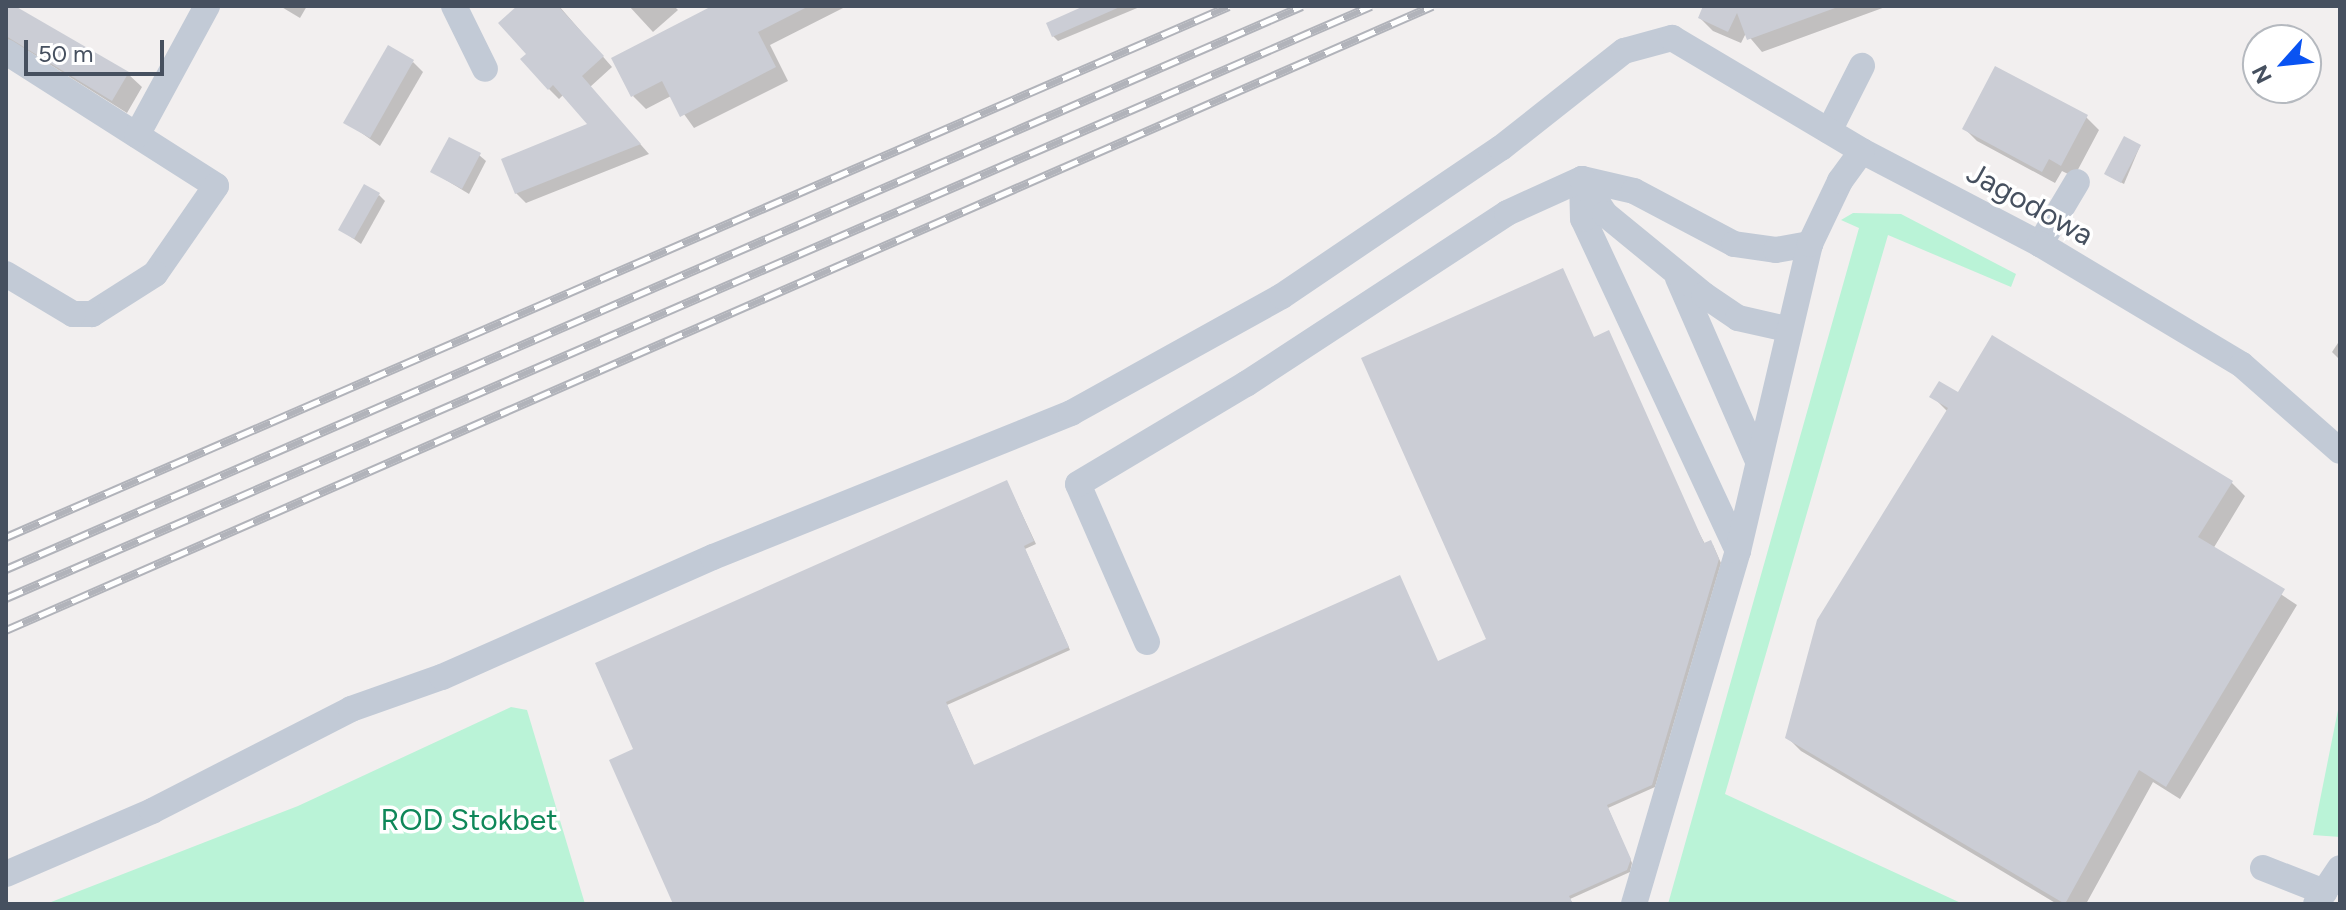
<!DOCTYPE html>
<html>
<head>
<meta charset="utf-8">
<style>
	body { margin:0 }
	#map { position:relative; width:2346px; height:910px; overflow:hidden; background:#f2efef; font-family:Figtree,sans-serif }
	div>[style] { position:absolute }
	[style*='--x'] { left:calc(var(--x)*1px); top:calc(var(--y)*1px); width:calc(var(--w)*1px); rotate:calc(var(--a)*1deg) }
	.green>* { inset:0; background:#baf3d7 }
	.shadow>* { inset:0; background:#0003 }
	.building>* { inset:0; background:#cbcdd5 }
	.minor>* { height:26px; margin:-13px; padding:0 13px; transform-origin:13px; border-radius:13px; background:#c2cad6 }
	.rail>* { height:9px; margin-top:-4.5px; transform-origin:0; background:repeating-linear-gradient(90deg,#fff 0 18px,#b1b3ba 0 36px); box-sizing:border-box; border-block:2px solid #b1b3ba }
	span { translate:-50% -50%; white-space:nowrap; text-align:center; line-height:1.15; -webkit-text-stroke:7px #fff; paint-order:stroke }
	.street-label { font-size:30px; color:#46505f }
	.park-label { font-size:30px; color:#0f8759 }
	.frame { position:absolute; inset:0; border:8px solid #46505f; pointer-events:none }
	.north { position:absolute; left:2242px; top:24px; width:80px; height:80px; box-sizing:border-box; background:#fff; border:2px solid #b5b9bf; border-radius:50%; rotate:243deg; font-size:22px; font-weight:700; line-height:32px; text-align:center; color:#46505f }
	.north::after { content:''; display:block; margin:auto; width:28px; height:36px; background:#0953f2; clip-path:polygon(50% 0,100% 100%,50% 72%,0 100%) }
	.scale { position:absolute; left:24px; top:40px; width:140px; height:36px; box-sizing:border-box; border:4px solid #46505f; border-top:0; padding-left:10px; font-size:24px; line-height:28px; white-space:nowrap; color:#46505f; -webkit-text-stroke:6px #fff; paint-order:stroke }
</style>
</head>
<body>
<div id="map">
	<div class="green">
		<i style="clip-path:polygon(1853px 213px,1901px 214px,2016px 274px,2011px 287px,1888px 235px,1725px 794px,1963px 904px,1668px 904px,1859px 228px,1841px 220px)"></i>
		<i style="clip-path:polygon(2340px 700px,2340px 837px,2313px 835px)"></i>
		<i style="clip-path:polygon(511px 707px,527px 710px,585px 904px,46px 904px,298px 806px)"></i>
	</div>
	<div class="shadow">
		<i style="clip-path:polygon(6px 6px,128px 74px,142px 87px,127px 113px,30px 52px,6px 46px)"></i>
		<i style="clip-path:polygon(280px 6px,307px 6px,300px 18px)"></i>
		<i style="clip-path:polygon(520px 6px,559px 6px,612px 67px,590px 87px,649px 154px,526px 203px,516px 193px,591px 125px,564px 94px,559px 99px,549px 89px,529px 54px)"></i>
		<i style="clip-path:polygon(629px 6px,674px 6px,678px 10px,653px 32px)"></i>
		<i style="clip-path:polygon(717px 6px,847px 6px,770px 45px,788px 81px,694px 128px,671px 96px,646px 109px,633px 96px)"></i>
		<i style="clip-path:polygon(1089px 6px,1142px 6px,1058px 41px,1053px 36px)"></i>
		<i style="clip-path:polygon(1706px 6px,1888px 6px,1762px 52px,1746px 33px,1741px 43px,1713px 31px,1700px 18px)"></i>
		<i style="clip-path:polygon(413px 62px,423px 72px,380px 146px,346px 122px)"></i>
		<i style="clip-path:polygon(2086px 117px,2099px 130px,2074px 177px,2062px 171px,2055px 183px,1977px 141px,1964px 128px)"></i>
		<i style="clip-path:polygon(2140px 146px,2124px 184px,2109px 176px)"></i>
		<i style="clip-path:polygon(479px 155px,486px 161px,469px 194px,433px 172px)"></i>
		<i style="clip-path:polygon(379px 195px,385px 201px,361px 244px,341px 230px)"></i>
		<i style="clip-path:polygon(1595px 339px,1705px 544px,1713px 545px,1721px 563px,1655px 787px,1608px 808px,1632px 863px,1630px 872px,1570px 899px,1573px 904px,675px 904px,636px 750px,1007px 482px,1036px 544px,1025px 549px,1070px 650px,947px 705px,974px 766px,1441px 671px,1489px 640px)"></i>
		<i style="clip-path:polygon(2338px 343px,2340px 344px,2340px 360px,2332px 352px)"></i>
		<i style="clip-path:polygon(1959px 395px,2231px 482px,2245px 496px,2213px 549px,2297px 605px,2180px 799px,2153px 782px,2086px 904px,2057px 904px,1801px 751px,1787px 737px,1948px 412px,1932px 396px)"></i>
	</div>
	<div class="building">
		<i style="clip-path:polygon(6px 6px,15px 6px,129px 72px,112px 101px,6px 36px)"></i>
		<i style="clip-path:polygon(517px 6px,558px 6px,604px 56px,582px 76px,641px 144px,515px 194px,501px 159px,587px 124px,553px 85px,548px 90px,520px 59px,526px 54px,498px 23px)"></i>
		<i style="clip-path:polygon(712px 6px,809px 6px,758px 32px,776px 67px,680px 117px,662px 81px,631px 97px,611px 58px)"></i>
		<i style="clip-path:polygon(1084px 6px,1122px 6px,1052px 37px,1046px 23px)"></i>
		<i style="clip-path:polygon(1703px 6px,1835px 6px,1835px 8px,1747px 40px,1737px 13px,1728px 32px,1698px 18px)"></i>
		<i style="clip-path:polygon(388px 45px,414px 60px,370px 138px,343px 123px)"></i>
		<i style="clip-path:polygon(1995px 66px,2088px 115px,2061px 166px,2049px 159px,2042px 172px,1962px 129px)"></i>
		<i style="clip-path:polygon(2124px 136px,2141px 145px,2121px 183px,2104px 174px)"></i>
		<i style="clip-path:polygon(449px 137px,481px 153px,462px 189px,430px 172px)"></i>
		<i style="clip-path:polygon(364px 184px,380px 193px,354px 239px,338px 230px)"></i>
		<i style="clip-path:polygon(1563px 268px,1594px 337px,1609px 330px,1704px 543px,1711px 540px,1719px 559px,1652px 785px,1607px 805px,1631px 859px,1627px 870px,1569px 896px,1573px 904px,673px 904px,609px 760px,633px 749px,595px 663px,1007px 480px,1034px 541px,1024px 546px,1069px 647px,946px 702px,974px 765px,1400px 575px,1438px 661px,1486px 639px,1361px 358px)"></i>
		<i style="clip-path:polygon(1992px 335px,2233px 481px,2198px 537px,2285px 589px,2166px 787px,2139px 770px,2065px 904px,1785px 738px,1817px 620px,1948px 408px,1929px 397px,1939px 381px,1958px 392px)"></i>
	</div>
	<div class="minor">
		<i style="--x:454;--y:6;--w:70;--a:63.8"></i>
		<i style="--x:6;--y:52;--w:249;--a:32.5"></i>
		<i style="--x:216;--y:186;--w:107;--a:124.7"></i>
		<i style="--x:155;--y:274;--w:75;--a:147.6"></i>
		<i style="--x:92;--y:314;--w:19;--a:180"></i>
		<i style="--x:73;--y:314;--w:78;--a:-149.2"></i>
		<i style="--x:1829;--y:131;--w:73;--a:-63.1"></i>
		<i style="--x:137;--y:135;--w:147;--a:-61.5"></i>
		<i style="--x:2040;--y:244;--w:72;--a:-59.2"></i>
		<i style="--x:1678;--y:278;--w:200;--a:66.4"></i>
		<i style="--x:1738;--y:551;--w:366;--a:-115"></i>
		<i style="--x:1583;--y:219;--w:40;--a:-91.4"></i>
		<i style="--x:1582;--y:179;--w:53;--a:13"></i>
		<i style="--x:1634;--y:191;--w:113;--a:27.9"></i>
		<i style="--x:1734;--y:244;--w:42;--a:8.1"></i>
		<i style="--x:1776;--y:250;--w:35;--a:-10"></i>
		<i style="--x:1147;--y:642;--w:172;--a:-113.6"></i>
		<i style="--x:1078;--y:484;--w:196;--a:-30.8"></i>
		<i style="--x:1246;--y:384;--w:312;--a:-33.2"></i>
		<i style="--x:1507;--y:213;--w:82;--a:-24.4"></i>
		<i style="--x:1582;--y:179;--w:42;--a:56.7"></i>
		<i style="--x:1605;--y:214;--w:128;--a:39.3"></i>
		<i style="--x:1704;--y:295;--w:41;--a:34.1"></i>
		<i style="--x:1738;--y:318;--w:50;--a:12.7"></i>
		<i style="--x:2263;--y:868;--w:66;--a:21.5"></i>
		<i style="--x:6;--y:874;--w:159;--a:-23.3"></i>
		<i style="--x:152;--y:811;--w:224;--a:-27.1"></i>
		<i style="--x:351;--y:709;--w:96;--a:-19.4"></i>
		<i style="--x:442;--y:677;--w:296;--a:-23.9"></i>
		<i style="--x:713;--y:557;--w:386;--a:-21.9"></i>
		<i style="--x:1071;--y:413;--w:241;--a:-29"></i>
		<i style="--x:1282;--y:296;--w:264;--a:-34.1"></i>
		<i style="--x:1501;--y:148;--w:157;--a:-38.3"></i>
		<i style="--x:1624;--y:51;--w:50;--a:-15.2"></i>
		<i style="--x:1672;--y:38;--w:221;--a:30.7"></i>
		<i style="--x:1862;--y:151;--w:201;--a:27.6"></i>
		<i style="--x:2040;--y:244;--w:235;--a:30.9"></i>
		<i style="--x:2242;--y:365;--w:130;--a:41.3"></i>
		<i style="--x:1634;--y:904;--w:368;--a:-73.6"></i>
		<i style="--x:1738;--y:551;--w:315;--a:-76.8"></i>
		<i style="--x:1810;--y:244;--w:70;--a:-64.5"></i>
		<i style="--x:1840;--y:181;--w:37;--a:-54"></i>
		<i style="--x:2316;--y:904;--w:43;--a:-56.3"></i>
	</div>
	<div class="rail">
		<i style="--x:6;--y:537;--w:1333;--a:-23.47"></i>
		<i style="--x:6;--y:569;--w:1413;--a:-23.48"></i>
		<i style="--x:6;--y:598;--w:1488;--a:-23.45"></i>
		<i style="--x:6;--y:630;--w:1557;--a:-23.63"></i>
	</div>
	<div class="street-label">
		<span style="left:2030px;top:204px;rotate:29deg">Jagodowa</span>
	</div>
	<div class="park-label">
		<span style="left:469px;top:820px">ROD Stokbet</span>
	</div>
	<div class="frame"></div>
	<div class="north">N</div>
	<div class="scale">50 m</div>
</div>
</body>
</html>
